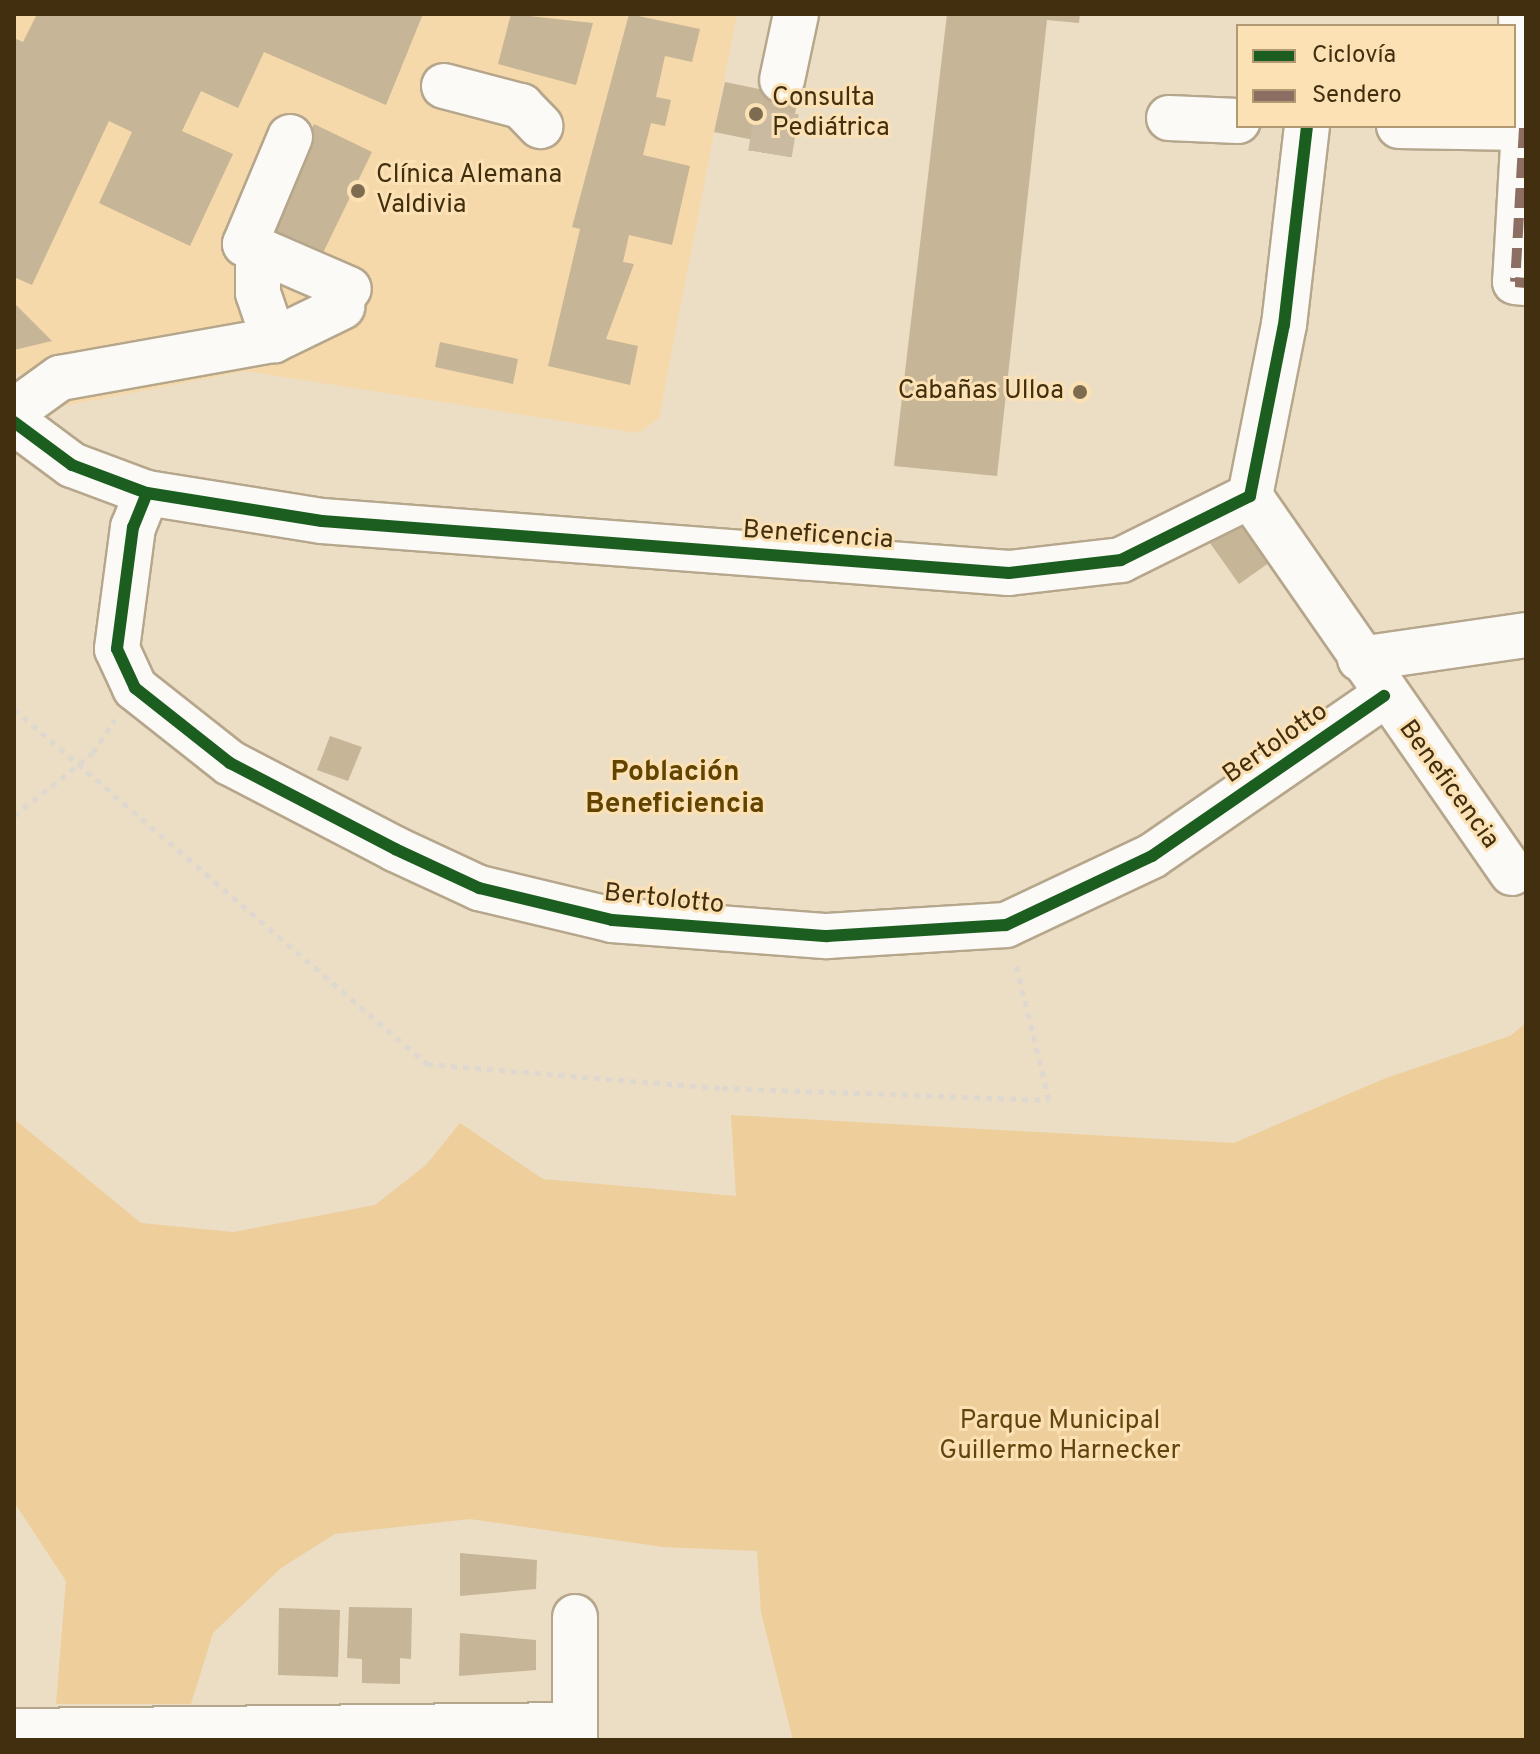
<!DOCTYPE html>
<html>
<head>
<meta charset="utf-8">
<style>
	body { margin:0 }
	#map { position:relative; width:1540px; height:1754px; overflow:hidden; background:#ecddc5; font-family:Overpass,sans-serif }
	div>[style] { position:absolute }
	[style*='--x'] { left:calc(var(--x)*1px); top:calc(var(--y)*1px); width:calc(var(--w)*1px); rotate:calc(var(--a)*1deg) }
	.built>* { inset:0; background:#f6d9aa }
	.green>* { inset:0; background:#eece9b }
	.building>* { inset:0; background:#c6b596 }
	.minor-tunnel>* { height:44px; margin-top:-22px; transform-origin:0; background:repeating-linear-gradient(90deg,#cabaa1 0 44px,transparent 0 66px) }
	.path>* { height:5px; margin-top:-2.5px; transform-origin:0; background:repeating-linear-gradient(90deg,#ded8cf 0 6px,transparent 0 12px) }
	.roads { filter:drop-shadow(2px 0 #b5a68c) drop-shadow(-2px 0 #b5a68c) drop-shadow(0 2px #b5a68c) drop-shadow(0 -2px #b5a68c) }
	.minor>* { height:44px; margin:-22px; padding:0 22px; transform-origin:22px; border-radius:22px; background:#fcfaf6 }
	.quiet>* { height:10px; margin-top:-5px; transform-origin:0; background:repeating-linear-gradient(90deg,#8d6e63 0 20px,transparent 0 30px) }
	.cycleway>* { height:12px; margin:-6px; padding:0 6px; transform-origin:6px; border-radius:6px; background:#1b5e20 }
	.dots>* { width:22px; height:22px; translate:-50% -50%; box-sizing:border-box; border:4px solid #fce1b5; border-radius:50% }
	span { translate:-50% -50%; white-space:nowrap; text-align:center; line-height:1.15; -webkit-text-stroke:6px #fce1b5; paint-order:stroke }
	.poi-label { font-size:26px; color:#412f0f }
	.left { translate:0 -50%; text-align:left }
	.right { translate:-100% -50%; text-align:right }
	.street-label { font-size:26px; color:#412f0f }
	.park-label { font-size:26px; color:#61450d }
	.neighbourhood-label { font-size:28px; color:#624300; font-weight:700 }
	.frame { position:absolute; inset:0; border:16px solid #412f0f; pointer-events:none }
	.legend { position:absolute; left:1236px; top:24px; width:280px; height:104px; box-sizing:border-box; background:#fce1b5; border:2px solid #b19a73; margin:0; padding:10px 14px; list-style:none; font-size:24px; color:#412f0f }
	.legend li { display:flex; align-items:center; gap:16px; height:40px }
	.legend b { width:40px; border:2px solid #b19a73 }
</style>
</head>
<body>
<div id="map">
	<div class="built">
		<i style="clip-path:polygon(14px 14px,737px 14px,659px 418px,638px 433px,246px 371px,53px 408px,14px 369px)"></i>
	</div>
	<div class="green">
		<i style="clip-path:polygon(1526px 1023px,1526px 1740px,793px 1740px,761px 1612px,757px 1551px,663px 1547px,470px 1519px,335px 1534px,281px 1568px,213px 1633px,191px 1704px,56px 1704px,66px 1581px,14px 1502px,14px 1119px,141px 1223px,233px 1232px,375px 1205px,426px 1165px,460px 1123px,543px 1179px,736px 1196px,731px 1115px,1234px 1143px,1386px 1078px,1510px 1036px)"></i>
	</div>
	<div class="building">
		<i style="clip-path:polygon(37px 14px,423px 14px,386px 105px,264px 52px,238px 108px,201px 91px,182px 131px,233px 154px,190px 246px,99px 203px,132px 132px,109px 121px,32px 285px,14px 277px,14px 38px,23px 42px)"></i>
		<i style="clip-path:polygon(511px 14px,593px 23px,576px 85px,498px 64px)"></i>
		<i style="clip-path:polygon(629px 14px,700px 29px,692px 62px,665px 56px,656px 97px,671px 100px,665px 126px,651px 123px,643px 155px,690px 166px,672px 245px,629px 235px,623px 262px,634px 264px,606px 339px,638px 346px,630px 385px,548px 366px,580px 229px,572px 227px)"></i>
		<i style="clip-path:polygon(947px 14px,1080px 14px,1079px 23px,1047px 20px,997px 476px,894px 466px)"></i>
		<i style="clip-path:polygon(725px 82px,798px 97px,789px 147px,714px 132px)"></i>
		<i style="clip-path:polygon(314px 124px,372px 152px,320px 259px,262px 231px)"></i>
		<i style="clip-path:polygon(14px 303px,52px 341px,14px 350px)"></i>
		<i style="clip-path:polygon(440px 342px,518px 359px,513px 384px,435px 367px)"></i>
		<i style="clip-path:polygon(1247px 517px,1276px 558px,1239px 584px,1210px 543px)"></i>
		<i style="clip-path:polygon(330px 736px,362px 747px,348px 781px,317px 770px)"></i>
		<i style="clip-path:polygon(460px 1553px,537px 1560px,536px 1589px,460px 1596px)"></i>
		<i style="clip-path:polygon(349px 1607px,412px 1608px,411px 1659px,400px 1658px,400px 1684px,362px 1683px,362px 1659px,347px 1658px)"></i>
		<i style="clip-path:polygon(279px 1608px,340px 1610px,338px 1677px,278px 1675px)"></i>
		<i style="clip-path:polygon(460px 1633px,536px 1640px,536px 1670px,459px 1676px)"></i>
	</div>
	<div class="minor-tunnel">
		<i style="--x:770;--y:154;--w:75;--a:-80.8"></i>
	</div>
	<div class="path">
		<i style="--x:14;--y:709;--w:545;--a:40.68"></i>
		<i style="--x:427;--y:1064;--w:296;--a:4.7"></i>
		<i style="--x:722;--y:1088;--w:327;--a:2.1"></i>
		<i style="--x:1049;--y:1100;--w:143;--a:-103.7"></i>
		<i style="--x:14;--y:816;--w:101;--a:-38.6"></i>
		<i style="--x:93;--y:753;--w:40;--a:-57.1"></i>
	</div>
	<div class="roads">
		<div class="minor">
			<i style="--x:782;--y:80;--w:67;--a:-78"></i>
			<i style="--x:444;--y:86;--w:80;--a:14.6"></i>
			<i style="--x:521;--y:106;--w:28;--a:46"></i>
			<i style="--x:1169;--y:118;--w:69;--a:2.5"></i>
			<i style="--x:1399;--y:126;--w:125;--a:0.9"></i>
			<i style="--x:1524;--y:128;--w:114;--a:-91.5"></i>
			<i style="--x:1524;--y:128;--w:154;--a:93.3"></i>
			<i style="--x:1515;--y:282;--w:11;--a:5"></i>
			<i style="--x:290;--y:137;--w:116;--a:112.8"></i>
			<i style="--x:245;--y:244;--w:113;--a:23.4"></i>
			<i style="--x:258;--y:254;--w:39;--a:90"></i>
			<i style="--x:258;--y:293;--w:50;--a:71.2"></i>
			<i style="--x:14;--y:411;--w:57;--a:-35.7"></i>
			<i style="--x:60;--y:378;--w:217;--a:-10.1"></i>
			<i style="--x:274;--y:340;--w:76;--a:-25.9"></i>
			<i style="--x:14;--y:422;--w:72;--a:36.6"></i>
			<i style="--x:72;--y:465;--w:80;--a:20.5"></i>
			<i style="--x:147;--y:493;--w:177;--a:9.1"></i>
			<i style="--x:322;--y:521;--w:689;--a:4.33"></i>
			<i style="--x:1009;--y:573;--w:113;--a:-6.6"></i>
			<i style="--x:1121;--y:560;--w:144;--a:-26.4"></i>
			<i style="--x:1250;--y:496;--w:174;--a:-78.8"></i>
			<i style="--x:1284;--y:325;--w:200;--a:-83.4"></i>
			<i style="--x:147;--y:493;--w:37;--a:112"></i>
			<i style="--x:133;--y:527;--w:123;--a:97.5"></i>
			<i style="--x:117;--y:649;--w:43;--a:65.2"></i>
			<i style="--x:135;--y:688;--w:121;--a:38.3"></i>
			<i style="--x:230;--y:763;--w:186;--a:27.5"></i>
			<i style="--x:395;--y:849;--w:93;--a:24.9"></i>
			<i style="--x:479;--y:888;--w:137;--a:13.5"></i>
			<i style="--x:612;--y:920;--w:216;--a:4.3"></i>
			<i style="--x:827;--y:936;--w:179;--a:-3.5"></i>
			<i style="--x:1006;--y:925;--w:161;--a:-25.3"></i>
			<i style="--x:1152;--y:856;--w:282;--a:-34.6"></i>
			<i style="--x:1250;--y:496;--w:459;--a:55.2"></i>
			<i style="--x:1360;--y:659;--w:168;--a:-8.2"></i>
			<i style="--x:14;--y:1731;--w:561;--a:-0.61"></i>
			<i style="--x:575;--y:1740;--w:123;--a:-90"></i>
		</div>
	</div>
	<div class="quiet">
		<i style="--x:1524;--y:128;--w:154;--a:93.3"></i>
		<i style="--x:1515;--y:282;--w:11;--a:5"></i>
	</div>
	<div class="cycleway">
		<i style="--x:14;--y:422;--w:72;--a:36.6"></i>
		<i style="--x:72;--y:465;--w:80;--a:20.5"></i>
		<i style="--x:147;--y:493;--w:177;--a:9.1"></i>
		<i style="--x:322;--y:521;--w:689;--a:4.33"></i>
		<i style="--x:1009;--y:573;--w:113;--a:-6.6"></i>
		<i style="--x:1121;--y:560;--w:144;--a:-26.4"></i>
		<i style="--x:1250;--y:496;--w:174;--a:-78.8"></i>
		<i style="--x:1284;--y:325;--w:200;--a:-83.4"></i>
		<i style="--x:147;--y:493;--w:37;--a:112"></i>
		<i style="--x:133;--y:527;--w:123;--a:97.5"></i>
		<i style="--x:117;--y:649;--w:43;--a:65.2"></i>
		<i style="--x:135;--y:688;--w:121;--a:38.3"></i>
		<i style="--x:230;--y:763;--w:186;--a:27.5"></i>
		<i style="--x:395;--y:849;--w:93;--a:24.9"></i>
		<i style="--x:479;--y:888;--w:137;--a:13.5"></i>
		<i style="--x:612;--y:920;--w:216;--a:4.3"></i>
		<i style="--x:827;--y:936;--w:179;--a:-3.5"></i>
		<i style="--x:1006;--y:925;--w:161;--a:-25.3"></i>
		<i style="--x:1152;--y:856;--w:282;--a:-34.6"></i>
	</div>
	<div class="dots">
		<i style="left:756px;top:114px;background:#7d6c4f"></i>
		<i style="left:358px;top:191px;background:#7d6c4f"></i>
		<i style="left:1080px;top:392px;background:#7d6c4f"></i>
	</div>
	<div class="poi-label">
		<span class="left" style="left:772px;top:114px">Consulta<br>Pediátrica</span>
		<span class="left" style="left:376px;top:191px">Clínica Alemana<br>Valdivia</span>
		<span class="right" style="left:1064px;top:392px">Cabañas Ulloa</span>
	</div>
	<div class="street-label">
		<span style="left:818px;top:536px;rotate:4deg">Beneficencia</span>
		<span style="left:1276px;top:744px;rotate:-35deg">Bertolotto</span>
		<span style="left:1448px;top:785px;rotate:54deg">Beneficencia</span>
		<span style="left:664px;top:900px;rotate:6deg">Bertolotto</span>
	</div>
	<div class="park-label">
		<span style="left:1060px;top:1437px">Parque Municipal<br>Guillermo Harnecker</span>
	</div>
	<div class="neighbourhood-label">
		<span style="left:675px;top:789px">Población<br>Beneficiencia</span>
	</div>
	<div class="frame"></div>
	<ul class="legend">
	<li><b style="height:10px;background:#1b5e20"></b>Ciclovía</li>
	<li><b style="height:10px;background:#8d6e63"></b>Sendero</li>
	</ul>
</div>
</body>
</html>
